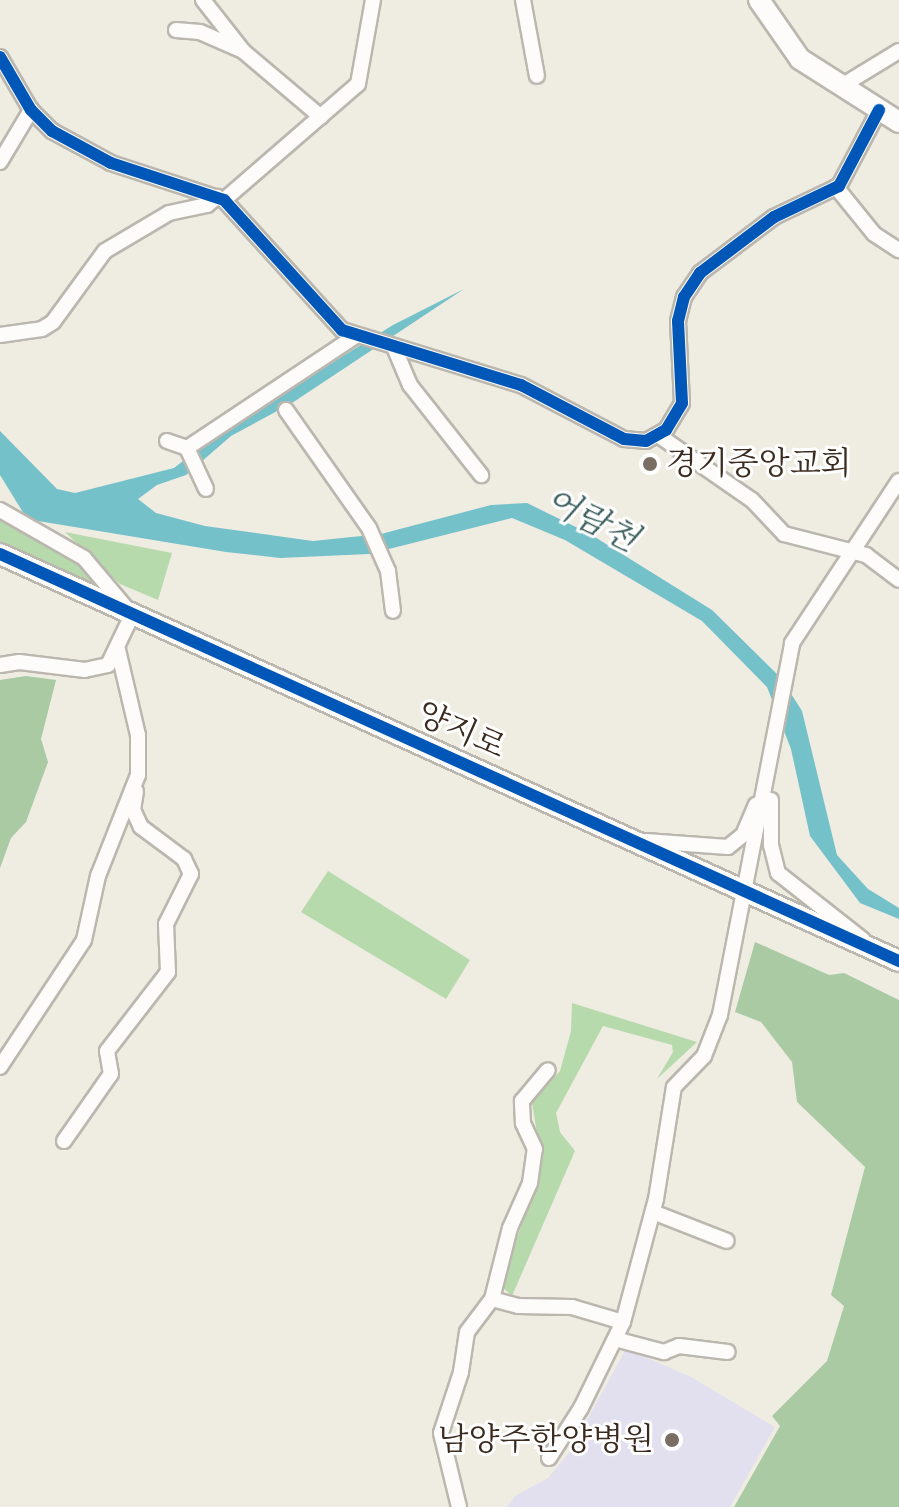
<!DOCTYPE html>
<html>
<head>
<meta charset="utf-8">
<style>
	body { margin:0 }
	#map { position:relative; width:899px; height:1507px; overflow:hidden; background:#efece2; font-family:"Libre Bodoni","Noto Serif KR",serif }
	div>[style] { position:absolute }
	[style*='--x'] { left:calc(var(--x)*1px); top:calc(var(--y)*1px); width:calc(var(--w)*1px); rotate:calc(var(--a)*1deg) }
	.built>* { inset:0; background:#e2e0ee }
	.green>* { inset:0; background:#b7daad }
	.forest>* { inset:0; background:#a9caa3 }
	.water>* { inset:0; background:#75c1ca }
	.roads { filter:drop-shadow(2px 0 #bbb7af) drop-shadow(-2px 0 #bbb7af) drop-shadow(0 2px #bbb7af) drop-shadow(0 -2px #bbb7af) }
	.street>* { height:14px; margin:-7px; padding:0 7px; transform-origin:7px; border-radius:7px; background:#fdfcfb }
	.secondary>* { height:20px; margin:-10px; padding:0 10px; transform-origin:10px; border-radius:10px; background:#fdfcfb }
	.cycleway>* { height:12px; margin:-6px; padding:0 6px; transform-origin:6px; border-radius:6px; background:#0057b8 }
	.dots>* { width:22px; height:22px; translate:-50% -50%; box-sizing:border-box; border:4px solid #fff; border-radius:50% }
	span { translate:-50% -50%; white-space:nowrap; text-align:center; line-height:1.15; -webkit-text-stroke:6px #fff; paint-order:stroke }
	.poi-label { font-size:32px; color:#3b2a1e }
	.left { translate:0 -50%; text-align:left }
	.right { translate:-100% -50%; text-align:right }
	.street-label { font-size:32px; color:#3b2a1e }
	.water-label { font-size:34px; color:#3d5f5e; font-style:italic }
</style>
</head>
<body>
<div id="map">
	<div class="built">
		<i style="clip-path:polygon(626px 1349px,691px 1377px,775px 1427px,730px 1507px,507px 1507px,515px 1496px,548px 1478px,568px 1454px)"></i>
	</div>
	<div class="green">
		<i style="clip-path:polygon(0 519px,65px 552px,98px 586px,0 545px)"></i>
		<i style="clip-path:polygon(65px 532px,172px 553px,158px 600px,120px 584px)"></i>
		<i style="clip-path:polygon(328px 871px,470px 960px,446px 999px,301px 912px)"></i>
		<i style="clip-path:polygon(572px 1003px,697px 1042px,657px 1079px,673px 1052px,672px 1045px,603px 1026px,556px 1113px,560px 1132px,575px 1151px,512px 1296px,501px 1286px,542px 1164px,532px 1103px,560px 1071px,571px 1031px)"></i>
	</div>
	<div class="forest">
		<i style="clip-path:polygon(26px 676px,56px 680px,41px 739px,48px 762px,26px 822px,11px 838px,0 868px,0 680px)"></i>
		<i style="clip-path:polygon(755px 942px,829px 975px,844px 973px,899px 1000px,899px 1507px,734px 1507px,780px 1426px,772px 1416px,827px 1361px,844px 1306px,831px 1295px,865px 1167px,797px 1102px,792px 1062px,761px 1022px,735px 1012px)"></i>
	</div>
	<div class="water">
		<i style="clip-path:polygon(464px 289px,292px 403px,231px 436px,186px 475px,157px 485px,138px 499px,156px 513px,205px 526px,313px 541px,381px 534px,491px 505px,527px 503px,590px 534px,712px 610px,781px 678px,802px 711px,837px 855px,868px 889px,899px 908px,899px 919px,860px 903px,810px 836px,791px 749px,767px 687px,702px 621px,565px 540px,512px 518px,369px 554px,280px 558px,226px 552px,38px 521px,24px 514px,0 475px,0 431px,57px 489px,75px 493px,174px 468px,219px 433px,393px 325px)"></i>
	</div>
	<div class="roads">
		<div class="street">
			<i style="--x:203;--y:0;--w:65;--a:51.9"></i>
			<i style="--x:243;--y:51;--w:102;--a:40.2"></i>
			<i style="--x:523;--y:0;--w:77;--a:79.6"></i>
			<i style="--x:176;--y:30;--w:24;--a:5"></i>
			<i style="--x:200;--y:32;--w:43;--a:23.6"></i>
			<i style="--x:0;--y:57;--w:61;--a:59.7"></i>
			<i style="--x:31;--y:110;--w:30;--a:45"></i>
			<i style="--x:52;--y:131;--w:67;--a:28.5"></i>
			<i style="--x:111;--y:163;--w:119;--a:18.1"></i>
			<i style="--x:224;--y:200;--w:176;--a:47.8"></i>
			<i style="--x:342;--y:330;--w:187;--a:17.1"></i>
			<i style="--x:521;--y:385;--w:116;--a:27.7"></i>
			<i style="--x:624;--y:439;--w:22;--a:5"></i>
			<i style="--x:646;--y:441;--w:23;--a:-29"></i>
			<i style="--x:666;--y:430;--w:31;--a:-59"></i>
			<i style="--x:682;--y:403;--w:82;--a:-92.8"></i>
			<i style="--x:678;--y:321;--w:25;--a:-76"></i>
			<i style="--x:684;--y:297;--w:29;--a:-56"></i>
			<i style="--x:700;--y:273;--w:93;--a:-37.1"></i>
			<i style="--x:774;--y:217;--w:72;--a:-25.5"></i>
			<i style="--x:839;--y:186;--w:86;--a:-62.2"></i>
			<i style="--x:840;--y:87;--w:69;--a:-31.4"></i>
			<i style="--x:0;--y:162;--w:61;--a:-59.2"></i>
			<i style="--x:836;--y:187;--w:60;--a:51"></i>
			<i style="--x:874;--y:234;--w:30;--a:33"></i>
			<i style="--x:224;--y:200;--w:177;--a:-40.9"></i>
			<i style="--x:358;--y:84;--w:85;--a:-79.9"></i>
			<i style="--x:0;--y:335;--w:42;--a:-8.1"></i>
			<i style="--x:42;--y:329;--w:13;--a:-32"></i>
			<i style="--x:53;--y:322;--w:88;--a:-53.8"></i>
			<i style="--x:105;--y:251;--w:74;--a:-30.7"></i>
			<i style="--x:169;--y:213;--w:39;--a:-12"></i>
			<i style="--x:207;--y:205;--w:13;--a:-39"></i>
			<i style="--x:394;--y:347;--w:41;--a:67.2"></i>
			<i style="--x:410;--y:385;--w:115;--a:51.7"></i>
			<i style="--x:286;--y:410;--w:144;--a:54.9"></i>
			<i style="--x:369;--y:528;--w:47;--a:66.2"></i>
			<i style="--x:388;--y:571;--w:40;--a:82.9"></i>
			<i style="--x:658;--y:435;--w:114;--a:34.7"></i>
			<i style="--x:752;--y:500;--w:47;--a:46.7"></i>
			<i style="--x:784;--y:534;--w:85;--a:14.4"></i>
			<i style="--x:866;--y:555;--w:41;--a:37.1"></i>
			<i style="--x:167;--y:441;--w:21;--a:19"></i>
			<i style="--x:187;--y:448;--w:204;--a:-33.6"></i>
			<i style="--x:187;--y:448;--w:45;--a:65.1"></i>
			<i style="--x:0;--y:510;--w:97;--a:29.7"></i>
			<i style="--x:84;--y:558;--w:75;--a:49.9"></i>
			<i style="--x:132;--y:615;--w:55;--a:115.6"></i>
			<i style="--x:108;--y:665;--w:24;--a:168"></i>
			<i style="--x:85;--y:670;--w:66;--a:-173.1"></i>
			<i style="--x:19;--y:662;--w:19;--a:171"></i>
			<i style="--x:771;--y:800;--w:45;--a:90"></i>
			<i style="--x:771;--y:845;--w:29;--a:76"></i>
			<i style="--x:778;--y:873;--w:108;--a:38.2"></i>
			<i style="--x:646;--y:841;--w:82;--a:4.2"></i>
			<i style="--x:728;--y:847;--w:19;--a:-39"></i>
			<i style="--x:743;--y:835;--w:33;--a:-67"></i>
			<i style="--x:0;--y:1067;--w:152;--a:-56.5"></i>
			<i style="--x:84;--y:940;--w:66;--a:-77.7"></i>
			<i style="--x:98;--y:876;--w:109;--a:-68.4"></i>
			<i style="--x:138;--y:775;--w:40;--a:-90"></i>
			<i style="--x:138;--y:735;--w:87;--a:-103.2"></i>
			<i style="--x:64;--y:1141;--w:82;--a:-55"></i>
			<i style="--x:111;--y:1074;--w:23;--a:-100"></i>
			<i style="--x:107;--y:1051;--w:100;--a:-52.3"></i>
			<i style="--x:168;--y:972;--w:48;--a:-92.4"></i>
			<i style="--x:166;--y:924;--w:56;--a:-63.4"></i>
			<i style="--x:191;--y:874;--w:17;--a:-115"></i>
			<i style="--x:184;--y:859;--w:54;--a:-143.3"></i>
			<i style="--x:141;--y:827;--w:19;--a:-115"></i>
			<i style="--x:133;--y:810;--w:19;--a:-81"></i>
			<i style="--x:653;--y:1212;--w:79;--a:21.4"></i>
			<i style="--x:492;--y:1299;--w:27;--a:15"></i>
			<i style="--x:518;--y:1306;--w:54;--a:1.1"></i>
			<i style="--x:572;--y:1307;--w:53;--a:16.4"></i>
			<i style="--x:615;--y:1339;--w:51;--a:14.9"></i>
			<i style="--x:664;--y:1352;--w:16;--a:-22"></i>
			<i style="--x:679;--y:1346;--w:49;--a:7"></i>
			<i style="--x:549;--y:1458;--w:59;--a:-57.4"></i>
			<i style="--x:581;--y:1408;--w:96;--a:-64"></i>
			<i style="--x:623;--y:1322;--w:127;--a:-75"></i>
			<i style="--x:656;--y:1199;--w:113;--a:-80.9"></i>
			<i style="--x:674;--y:1087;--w:43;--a:-45.9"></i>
			<i style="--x:704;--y:1056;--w:44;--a:-68.7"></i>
			<i style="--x:720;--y:1015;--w:379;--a:-79"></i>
			<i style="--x:792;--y:643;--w:194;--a:-56.6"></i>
			<i style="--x:459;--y:1507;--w:76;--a:-103.7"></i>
			<i style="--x:441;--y:1433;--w:64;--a:-71.8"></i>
			<i style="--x:461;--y:1372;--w:40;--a:-81.5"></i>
			<i style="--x:467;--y:1332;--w:41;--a:-52.9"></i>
			<i style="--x:492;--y:1299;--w:73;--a:-75.8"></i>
			<i style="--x:510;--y:1228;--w:49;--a:-66"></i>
			<i style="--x:530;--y:1183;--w:34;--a:-82"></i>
			<i style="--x:535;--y:1149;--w:29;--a:-115"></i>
			<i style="--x:523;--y:1123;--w:22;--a:-93"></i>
			<i style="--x:522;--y:1101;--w:40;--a:-50"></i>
		</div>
		<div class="secondary">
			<i style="--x:759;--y:0;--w:72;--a:55.2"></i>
			<i style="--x:800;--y:59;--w:117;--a:32.5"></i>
			<i style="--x:0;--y:554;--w:987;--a:24.36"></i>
		</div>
	</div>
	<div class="cycleway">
		<i style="--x:0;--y:57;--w:61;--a:59.7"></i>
		<i style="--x:31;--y:110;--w:30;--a:45"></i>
		<i style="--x:52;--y:131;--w:67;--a:28.5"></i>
		<i style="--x:111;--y:163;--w:119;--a:18.1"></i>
		<i style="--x:224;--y:200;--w:176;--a:47.8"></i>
		<i style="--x:342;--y:330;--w:187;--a:17.1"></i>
		<i style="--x:521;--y:385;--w:116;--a:27.7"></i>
		<i style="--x:624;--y:439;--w:22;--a:5"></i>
		<i style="--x:646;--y:441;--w:23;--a:-29"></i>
		<i style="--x:666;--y:430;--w:31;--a:-59"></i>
		<i style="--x:682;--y:403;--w:82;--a:-92.8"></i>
		<i style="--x:678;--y:321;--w:25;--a:-76"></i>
		<i style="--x:684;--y:297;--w:29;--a:-56"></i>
		<i style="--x:700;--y:273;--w:93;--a:-37.1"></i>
		<i style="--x:774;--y:217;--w:72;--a:-25.5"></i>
		<i style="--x:839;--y:186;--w:86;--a:-62.2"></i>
		<i style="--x:0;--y:554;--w:987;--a:24.36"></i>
	</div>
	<div class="dots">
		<i style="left:650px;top:464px;background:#7a6e63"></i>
		<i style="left:672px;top:1440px;background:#7a6e63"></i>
	</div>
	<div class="poi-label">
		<span class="left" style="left:666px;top:464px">경기중앙교회</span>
		<span class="right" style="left:654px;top:1440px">남양주한양병원</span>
	</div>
	<div class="street-label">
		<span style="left:461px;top:731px;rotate:24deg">양지로</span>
	</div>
	<div class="water-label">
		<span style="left:591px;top:521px;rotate:27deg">어람천</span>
	</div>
</div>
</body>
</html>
